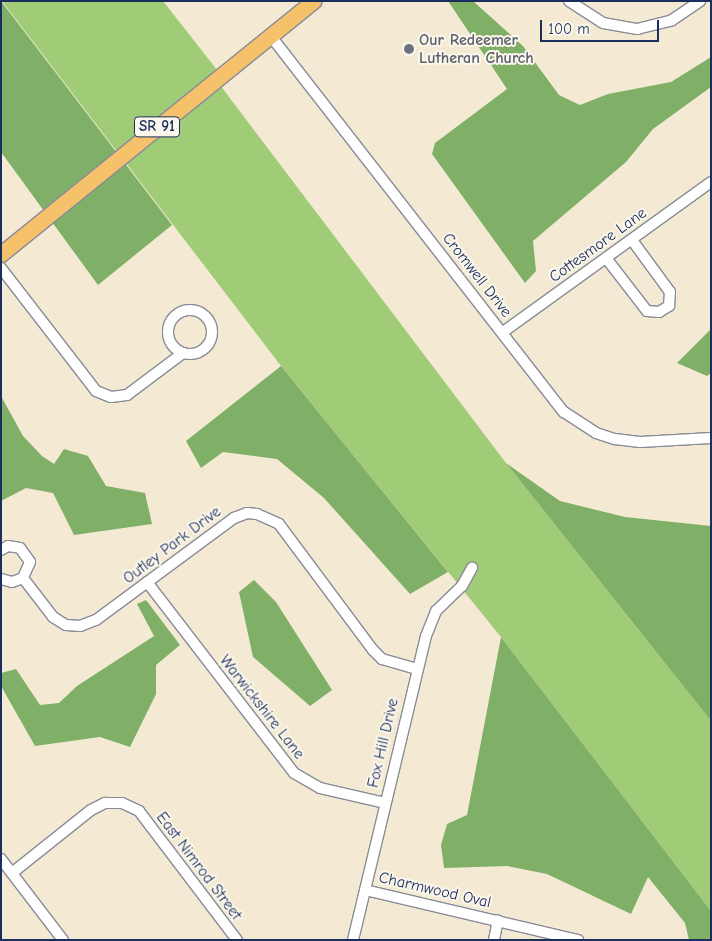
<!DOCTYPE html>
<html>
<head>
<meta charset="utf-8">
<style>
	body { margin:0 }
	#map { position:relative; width:712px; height:941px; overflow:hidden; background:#f4ead3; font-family:"Comic Neue",sans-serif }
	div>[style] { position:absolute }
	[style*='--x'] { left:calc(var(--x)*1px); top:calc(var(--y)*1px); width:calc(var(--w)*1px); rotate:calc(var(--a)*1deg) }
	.green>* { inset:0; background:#a0cc78 }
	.forest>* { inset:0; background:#80b068 }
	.roads { filter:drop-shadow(1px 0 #888c98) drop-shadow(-1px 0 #888c98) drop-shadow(0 1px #888c98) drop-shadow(0 -1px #888c98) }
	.street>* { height:10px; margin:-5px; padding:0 5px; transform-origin:5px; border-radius:5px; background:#fff }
	.street>.ring { margin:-5px; padding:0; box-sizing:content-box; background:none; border:10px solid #fff; border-radius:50% }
	.primary>* { height:15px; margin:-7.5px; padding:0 7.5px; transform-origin:7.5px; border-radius:7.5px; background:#f5c16b }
	.dots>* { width:14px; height:14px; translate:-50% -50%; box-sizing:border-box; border:2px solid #fbf7ec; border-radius:50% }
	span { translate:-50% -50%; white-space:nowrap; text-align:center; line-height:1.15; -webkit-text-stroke:4px #fbf7ec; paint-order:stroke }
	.shield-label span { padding:1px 4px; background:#fbf7ec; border:1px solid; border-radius:4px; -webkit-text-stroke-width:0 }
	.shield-label { font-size:15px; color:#1b2f5e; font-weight:700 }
	.worship-label { font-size:16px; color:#5b616d; font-weight:700 }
	.left { translate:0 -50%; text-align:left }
	.street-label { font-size:16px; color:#1b2f5e }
	.frame { position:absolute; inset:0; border:2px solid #1b2f5e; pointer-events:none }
	.scale { position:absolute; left:540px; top:20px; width:119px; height:22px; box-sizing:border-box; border:2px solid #1b2f5e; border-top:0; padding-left:6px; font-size:15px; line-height:18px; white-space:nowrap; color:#1b2f5e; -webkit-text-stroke:4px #fbf7ec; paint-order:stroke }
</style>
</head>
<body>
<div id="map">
	<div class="green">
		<i style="clip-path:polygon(2px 1px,163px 1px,221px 75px,216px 79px,226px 93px,506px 463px,711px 721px,711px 911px,501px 637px,281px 366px)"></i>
	</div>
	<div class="forest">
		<i style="clip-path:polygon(1px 1px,172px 225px,98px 285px,1px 152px)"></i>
		<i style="clip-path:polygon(448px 1px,473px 1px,523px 46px,559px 95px,580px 105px,608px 94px,671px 82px,711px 57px,711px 87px,653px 129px,626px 162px,533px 241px,536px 271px,525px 283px,432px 154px,435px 143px,507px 89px)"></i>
		<i style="clip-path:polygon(711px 277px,711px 373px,707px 376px,677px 363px,710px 330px)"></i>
		<i style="clip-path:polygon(281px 366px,448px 572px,410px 594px,324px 498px,277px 459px,223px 452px,201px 468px,186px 441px)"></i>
		<i style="clip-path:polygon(1px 396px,23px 436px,42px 456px,54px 464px,64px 449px,88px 456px,106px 486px,145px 493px,152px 524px,74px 535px,53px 493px,26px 488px,1px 501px)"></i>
		<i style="clip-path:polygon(506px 463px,560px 501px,625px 517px,711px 526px,711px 721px)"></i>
		<i style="clip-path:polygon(254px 580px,276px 602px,332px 690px,310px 706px,253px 657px,239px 592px)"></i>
		<i style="clip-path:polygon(146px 600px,180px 645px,156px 665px,156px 694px,130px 747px,100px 737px,35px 746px,1px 686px,1px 673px,16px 669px,40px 705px,59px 703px,77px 686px,154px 636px,137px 604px)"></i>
		<i style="clip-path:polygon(501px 637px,711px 911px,711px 940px,689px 940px,685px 923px,648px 877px,631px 914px,547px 874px,507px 866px,444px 868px,441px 845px,447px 824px,467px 815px)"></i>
	</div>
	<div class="roads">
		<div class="street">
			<i style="--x:569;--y:1;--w:40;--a:32.9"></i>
			<i style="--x:603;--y:23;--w:35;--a:10"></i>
			<i style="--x:637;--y:29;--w:36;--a:-14"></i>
			<i style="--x:672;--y:20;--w:34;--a:-34"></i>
			<i style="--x:270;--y:35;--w:478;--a:52.1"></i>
			<i style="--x:564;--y:412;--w:38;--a:33"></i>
			<i style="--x:596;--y:433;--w:20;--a:18"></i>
			<i style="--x:615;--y:439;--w:25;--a:7"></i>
			<i style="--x:640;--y:442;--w:71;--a:-3.2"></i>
			<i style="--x:606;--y:258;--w:67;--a:52.3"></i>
			<i style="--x:647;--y:311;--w:12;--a:5"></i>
			<i style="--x:659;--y:312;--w:12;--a:-31"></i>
			<i style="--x:669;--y:306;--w:14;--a:-86"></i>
			<i style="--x:670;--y:292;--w:64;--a:-126.2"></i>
			<i style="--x:1;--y:268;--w:155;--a:52.3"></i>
			<i style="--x:96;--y:391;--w:16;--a:22"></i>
			<i style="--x:111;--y:397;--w:16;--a:-7"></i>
			<i style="--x:127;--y:395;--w:70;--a:-36.9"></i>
			<i class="ring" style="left:168px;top:310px;width:34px;height:34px"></i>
			<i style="--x:503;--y:332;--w:256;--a:-35.8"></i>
			<i style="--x:1;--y:550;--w:8;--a:-30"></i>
			<i style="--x:8;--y:546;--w:12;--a:9"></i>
			<i style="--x:20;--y:548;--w:17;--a:54"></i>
			<i style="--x:30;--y:562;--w:17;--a:114"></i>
			<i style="--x:23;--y:578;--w:12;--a:160"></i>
			<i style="--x:12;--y:582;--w:11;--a:-165"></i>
			<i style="--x:23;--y:578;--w:49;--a:52.4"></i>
			<i style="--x:53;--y:617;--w:15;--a:32"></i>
			<i style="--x:66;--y:625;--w:14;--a:4"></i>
			<i style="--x:80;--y:626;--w:17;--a:-21"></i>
			<i style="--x:96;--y:620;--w:172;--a:-36.5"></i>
			<i style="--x:234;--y:518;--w:14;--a:-21"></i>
			<i style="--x:247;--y:513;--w:10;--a:6"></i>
			<i style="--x:257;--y:514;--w:24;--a:24"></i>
			<i style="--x:279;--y:524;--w:157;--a:53.3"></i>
			<i style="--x:373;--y:650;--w:13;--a:45"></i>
			<i style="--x:382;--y:659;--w:35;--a:16"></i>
			<i style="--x:147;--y:582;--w:241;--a:52.4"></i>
			<i style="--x:294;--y:773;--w:30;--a:30"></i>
			<i style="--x:320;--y:788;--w:67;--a:13"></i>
			<i style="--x:1;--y:859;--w:102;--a:52.6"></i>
			<i style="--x:12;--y:873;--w:101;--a:-38.6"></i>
			<i style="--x:91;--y:810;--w:16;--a:-27"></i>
			<i style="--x:105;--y:803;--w:17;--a:0"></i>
			<i style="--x:122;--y:803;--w:19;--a:25"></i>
			<i style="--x:139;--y:811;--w:162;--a:52.8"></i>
			<i style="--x:365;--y:890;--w:219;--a:13.2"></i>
			<i style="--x:353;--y:940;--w:313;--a:-76.5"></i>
			<i style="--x:426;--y:636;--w:27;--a:-68"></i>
			<i style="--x:436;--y:611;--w:36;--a:-44"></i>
			<i style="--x:462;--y:586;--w:21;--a:-61"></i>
			<i style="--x:494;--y:940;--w:20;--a:-79"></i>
		</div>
		<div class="primary">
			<i style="--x:1;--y:254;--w:402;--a:-39"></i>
		</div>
	</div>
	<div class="dots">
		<i style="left:409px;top:49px;background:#6b7280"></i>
	</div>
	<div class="shield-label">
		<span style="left:157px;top:127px">SR 91</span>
	</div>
	<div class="worship-label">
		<span class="left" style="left:419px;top:49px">Our Redeemer<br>Lutheran Church</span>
	</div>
	<div class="street-label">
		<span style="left:598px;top:245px;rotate:-36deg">Cottesmore Lane</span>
		<span style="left:477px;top:275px;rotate:52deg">Cromwell Drive</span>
		<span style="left:172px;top:545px;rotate:-37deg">Outley Park Drive</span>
		<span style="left:262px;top:707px;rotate:52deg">Warwickshire Lane</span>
		<span style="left:383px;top:743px;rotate:-77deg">Fox Hill Drive</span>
		<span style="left:199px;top:866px;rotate:53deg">East Nimrod Street</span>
		<span style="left:435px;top:890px;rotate:13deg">Charmwood Oval</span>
	</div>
	<div class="frame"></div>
	<div class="scale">100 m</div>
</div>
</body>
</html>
